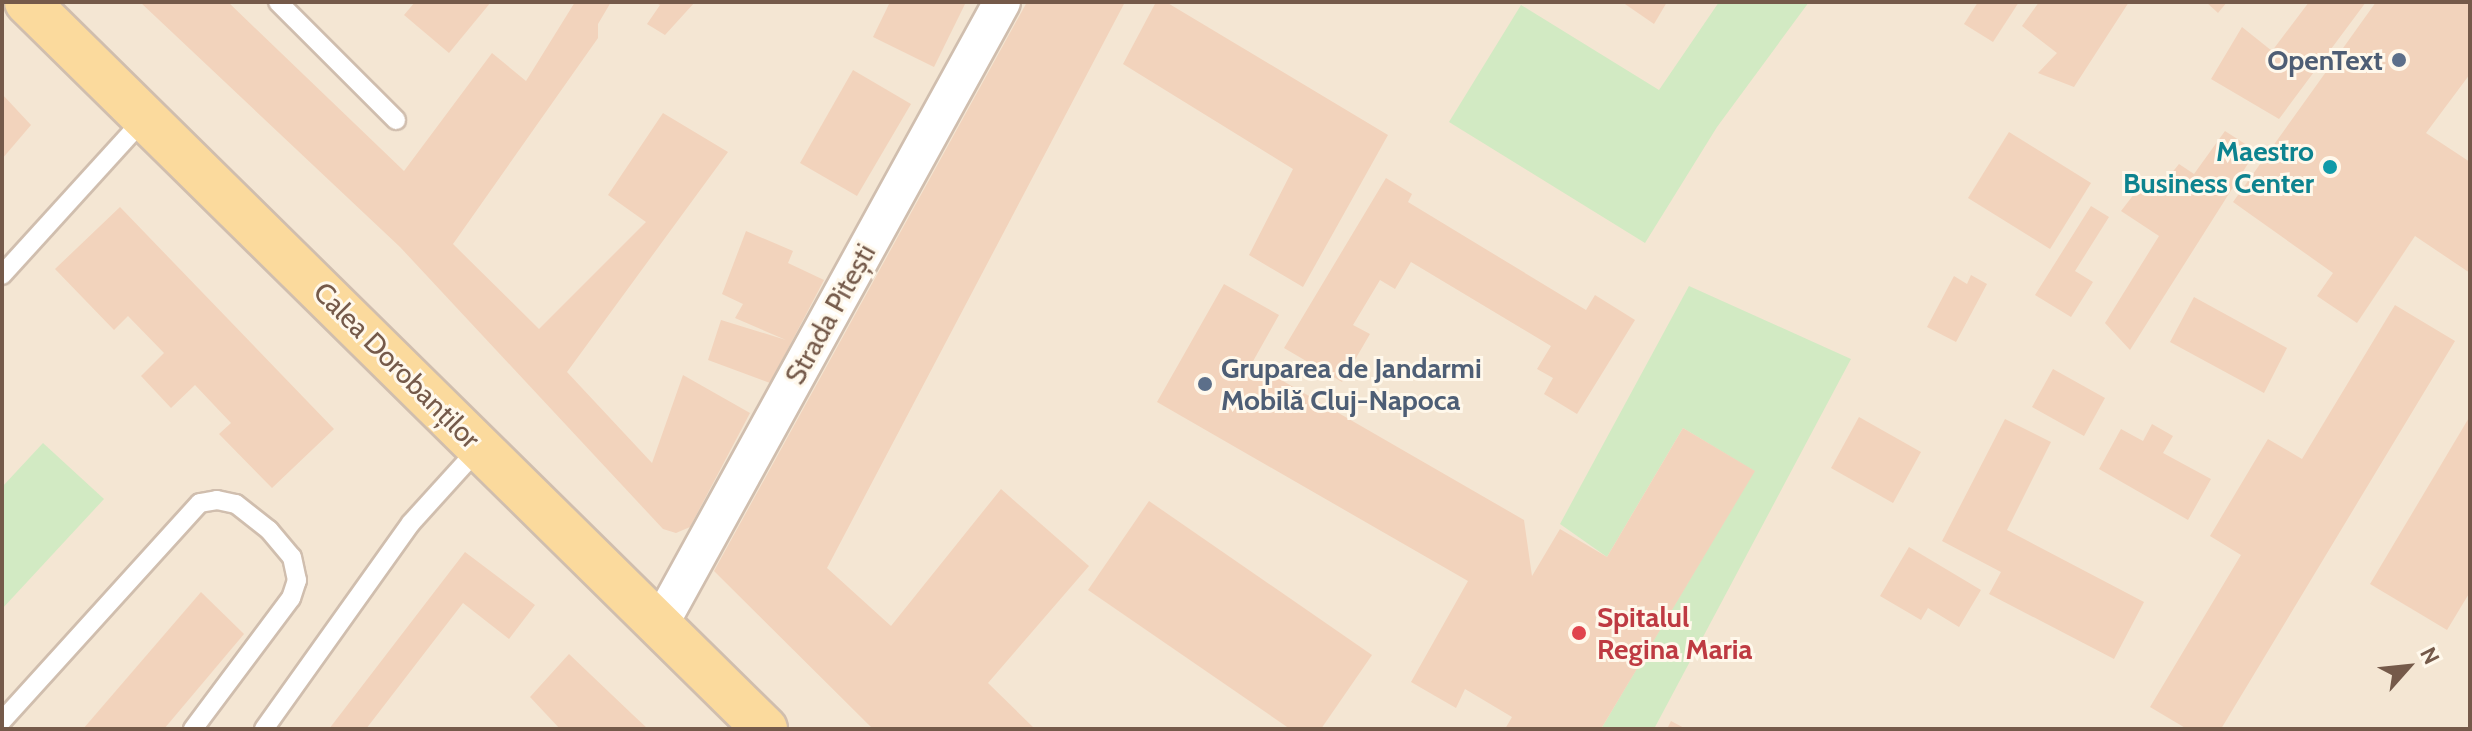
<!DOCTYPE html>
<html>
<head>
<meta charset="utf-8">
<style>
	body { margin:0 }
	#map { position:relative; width:2472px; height:731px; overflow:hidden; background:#fcf4e5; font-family:Cabin,sans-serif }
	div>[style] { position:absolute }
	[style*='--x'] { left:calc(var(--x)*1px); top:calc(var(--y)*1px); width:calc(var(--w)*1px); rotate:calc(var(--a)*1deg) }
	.residential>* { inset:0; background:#f4e6d3 }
	.green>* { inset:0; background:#d2eac3 }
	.building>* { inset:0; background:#f2d3bc }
	.roads { filter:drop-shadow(2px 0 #d0beae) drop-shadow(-2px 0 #d0beae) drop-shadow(0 2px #d0beae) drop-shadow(0 -2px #d0beae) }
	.service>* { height:18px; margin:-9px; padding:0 9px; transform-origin:9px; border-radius:9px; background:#fff }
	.minor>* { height:36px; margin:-18px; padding:0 18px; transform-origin:18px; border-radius:18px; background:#fff }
	.primary>* { height:44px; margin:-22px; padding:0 22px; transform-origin:22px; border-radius:22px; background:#fbda9d }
	.dots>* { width:22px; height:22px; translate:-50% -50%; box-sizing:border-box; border:4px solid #fff8eb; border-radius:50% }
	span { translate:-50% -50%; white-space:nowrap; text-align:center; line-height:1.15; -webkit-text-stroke:6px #fff8eb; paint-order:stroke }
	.service-label { font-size:28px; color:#4e5e75; font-weight:700 }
	.right { translate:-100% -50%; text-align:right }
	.left { translate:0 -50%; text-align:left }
	.culture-label { font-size:28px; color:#0d838f; font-weight:700 }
	.street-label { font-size:28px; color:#755a4a }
	.health-label { font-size:28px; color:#be3a42; font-weight:700 }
	.frame { position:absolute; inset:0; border:4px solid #755a4a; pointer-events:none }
	.north { position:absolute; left:2368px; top:627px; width:80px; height:80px; -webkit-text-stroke:6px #fff8eb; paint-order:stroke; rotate:63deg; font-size:22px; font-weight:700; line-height:32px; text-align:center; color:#755a4a }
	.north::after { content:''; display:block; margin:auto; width:28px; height:36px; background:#755a4a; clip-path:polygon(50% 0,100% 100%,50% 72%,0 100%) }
</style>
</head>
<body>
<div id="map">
	<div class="residential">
		<i style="clip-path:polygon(2px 2px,2470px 2px,2470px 729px,2px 729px)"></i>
	</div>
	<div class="green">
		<i style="clip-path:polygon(1719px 2px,1809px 2px,1717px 127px,1645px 243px,1449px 122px,1521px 5px,1659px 90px)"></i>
		<i style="clip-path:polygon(1689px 286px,1851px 359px,1654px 729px,1601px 729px,1754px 471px,1683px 428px,1607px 557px,1560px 524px)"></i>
		<i style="clip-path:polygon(43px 443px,104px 499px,2px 609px,2px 487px)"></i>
	</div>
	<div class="building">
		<i style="clip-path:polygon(140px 2px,228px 2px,404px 171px,492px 53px,526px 81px,575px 2px,611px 2px,598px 24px,598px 38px,453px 244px,539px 329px,646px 222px,608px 195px,663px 113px,728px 152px,567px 372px,652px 463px,683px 375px,750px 413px,690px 527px,676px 533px,663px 529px,400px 247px)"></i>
		<i style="clip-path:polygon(415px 2px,491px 2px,449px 53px,404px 15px)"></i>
		<i style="clip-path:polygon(654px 2px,695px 2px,665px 35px,647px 24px,660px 5px)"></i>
		<i style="clip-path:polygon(890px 2px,966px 2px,934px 67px,873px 37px)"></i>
		<i style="clip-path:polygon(1027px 2px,1125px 2px,827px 568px,891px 626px,1001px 489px,1089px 566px,988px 683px,1035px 729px,873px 729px,714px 571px)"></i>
		<i style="clip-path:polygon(1156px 2px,1166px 2px,1388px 135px,1303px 287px,1249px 255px,1293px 169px,1123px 64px)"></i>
		<i style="clip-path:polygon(1622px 2px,1667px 2px,1654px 24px)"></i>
		<i style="clip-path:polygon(1978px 2px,2019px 2px,1993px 42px,1964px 24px)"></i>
		<i style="clip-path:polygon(2039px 2px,2129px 2px,2074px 87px,2038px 73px,2057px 53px,2022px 26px)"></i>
		<i style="clip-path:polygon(2206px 2px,2227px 2px,2218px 13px)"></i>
		<i style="clip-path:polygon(2309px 2px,2366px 2px,2279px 119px,2211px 79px,2242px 27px,2272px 51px)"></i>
		<i style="clip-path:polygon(2376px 2px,2470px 2px,2470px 74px,2426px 133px,2470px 162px,2470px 273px,2415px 236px,2357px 323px,2317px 296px,2333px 273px,2233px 202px)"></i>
		<i style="clip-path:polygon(853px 70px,911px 104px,857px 196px,800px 163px)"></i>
		<i style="clip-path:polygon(2px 94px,31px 125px,2px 159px)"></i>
		<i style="clip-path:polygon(2225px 131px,2256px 151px,2130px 350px,2105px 323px,2159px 236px,2121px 211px,2148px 176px,2162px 185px,2179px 164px,2194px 174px)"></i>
		<i style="clip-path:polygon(2009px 132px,2091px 183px,2050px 249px,1968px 198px)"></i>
		<i style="clip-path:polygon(1386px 178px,1412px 194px,1408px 202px,1586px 310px,1595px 295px,1635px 320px,1577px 414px,1544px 394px,1553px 378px,1537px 369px,1551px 346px,1411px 262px,1395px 289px,1380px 280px,1353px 325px,1370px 334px,1342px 382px,1284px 348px)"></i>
		<i style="clip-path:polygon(2091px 206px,2109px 217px,2075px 271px,2093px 282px,2071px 317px,2035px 295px)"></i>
		<i style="clip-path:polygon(120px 207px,334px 429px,272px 488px,219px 434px,231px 423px,195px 385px,171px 408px,141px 376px,164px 353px,128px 316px,114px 330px,55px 269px)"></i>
		<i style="clip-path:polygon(746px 231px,793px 251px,788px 263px,824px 280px,770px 383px,708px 360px,721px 320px,786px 340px,735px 318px,743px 304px,722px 294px)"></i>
		<i style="clip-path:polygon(1971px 275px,1987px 284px,1956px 342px,1927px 327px,1954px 276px,1967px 284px)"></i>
		<i style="clip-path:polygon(1224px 284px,1279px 315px,1252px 363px,1524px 520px,1532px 576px,1560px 529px,1607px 557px,1683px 428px,1755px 471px,1601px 729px,1505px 729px,1512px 717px,1465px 689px,1456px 708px,1411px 682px,1468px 581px,1157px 402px)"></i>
		<i style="clip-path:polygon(2194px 297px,2287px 348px,2264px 393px,2170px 342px)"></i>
		<i style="clip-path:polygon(2395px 305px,2455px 341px,2221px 729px,2187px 729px,2150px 707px,2241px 555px,2210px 536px,2268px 439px,2302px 459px)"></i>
		<i style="clip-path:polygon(2053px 369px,2105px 398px,2084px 436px,2032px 407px)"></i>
		<i style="clip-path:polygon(2470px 416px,2470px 592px,2447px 630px,2370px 584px)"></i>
		<i style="clip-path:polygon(1859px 417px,1921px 452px,1893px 503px,1831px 468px)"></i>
		<i style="clip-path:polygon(2005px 419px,2051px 442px,2007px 530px,2144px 602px,2114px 659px,1989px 594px,2001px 572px,1942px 541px)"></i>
		<i style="clip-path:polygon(2152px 424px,2173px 436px,2163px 453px,2211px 479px,2188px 520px,2099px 469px,2121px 429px,2143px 441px)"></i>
		<i style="clip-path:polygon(1149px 501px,1372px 655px,1321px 729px,1290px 729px,1088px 590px)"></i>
		<i style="clip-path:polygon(1909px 547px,1981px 590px,1959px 627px,1928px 608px,1921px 620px,1880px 596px)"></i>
		<i style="clip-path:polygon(465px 552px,535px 605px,509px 639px,463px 603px,366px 729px,329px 729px)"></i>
		<i style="clip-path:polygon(201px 592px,244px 634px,164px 729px,83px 729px)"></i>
		<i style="clip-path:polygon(569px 654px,632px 714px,648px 729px,560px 729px,530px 697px)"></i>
		<i style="clip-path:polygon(1671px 721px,1686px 729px,1667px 729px)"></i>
	</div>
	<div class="roads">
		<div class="service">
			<i style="--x:278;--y:2;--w:167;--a:45"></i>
			<i style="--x:2;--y:275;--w:211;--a:-47.7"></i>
			<i style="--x:2;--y:721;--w:294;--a:-47.8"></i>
			<i style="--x:200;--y:503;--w:17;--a:-10"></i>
			<i style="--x:217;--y:500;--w:19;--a:12"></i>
			<i style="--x:236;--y:504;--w:42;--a:38.2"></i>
			<i style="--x:269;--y:530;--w:35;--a:50"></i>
			<i style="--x:292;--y:557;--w:24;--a:78"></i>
			<i style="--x:297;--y:580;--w:19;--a:108"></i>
			<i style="--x:291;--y:598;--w:164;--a:126.8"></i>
			<i style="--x:264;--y:729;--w:253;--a:-54.5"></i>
			<i style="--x:411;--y:523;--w:103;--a:-47.8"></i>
		</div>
		<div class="minor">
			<i style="--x:659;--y:626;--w:712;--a:-61.2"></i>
		</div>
		<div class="primary">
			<i style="--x:27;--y:2;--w:1036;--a:44.57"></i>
		</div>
	</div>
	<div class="dots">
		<i style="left:2399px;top:60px;background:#5c6f8a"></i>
		<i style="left:2330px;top:167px;background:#0f9aa8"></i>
		<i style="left:1205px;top:384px;background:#5c6f8a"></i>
		<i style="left:1579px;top:633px;background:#e0444e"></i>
	</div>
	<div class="service-label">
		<span class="right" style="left:2383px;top:60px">OpenText</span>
		<span class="left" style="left:1221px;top:384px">Gruparea de Jandarmi<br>Mobilă Cluj-Napoca</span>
	</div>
	<div class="culture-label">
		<span class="right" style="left:2314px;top:167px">Maestro<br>Business Center</span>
	</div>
	<div class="street-label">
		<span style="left:830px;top:314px;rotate:-61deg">Strada Pitești</span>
		<span style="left:397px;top:365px;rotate:45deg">Calea Dorobanților</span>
	</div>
	<div class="health-label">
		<span class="left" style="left:1597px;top:633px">Spitalul<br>Regina Maria</span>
	</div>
	<div class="frame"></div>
	<div class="north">N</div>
</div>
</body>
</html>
